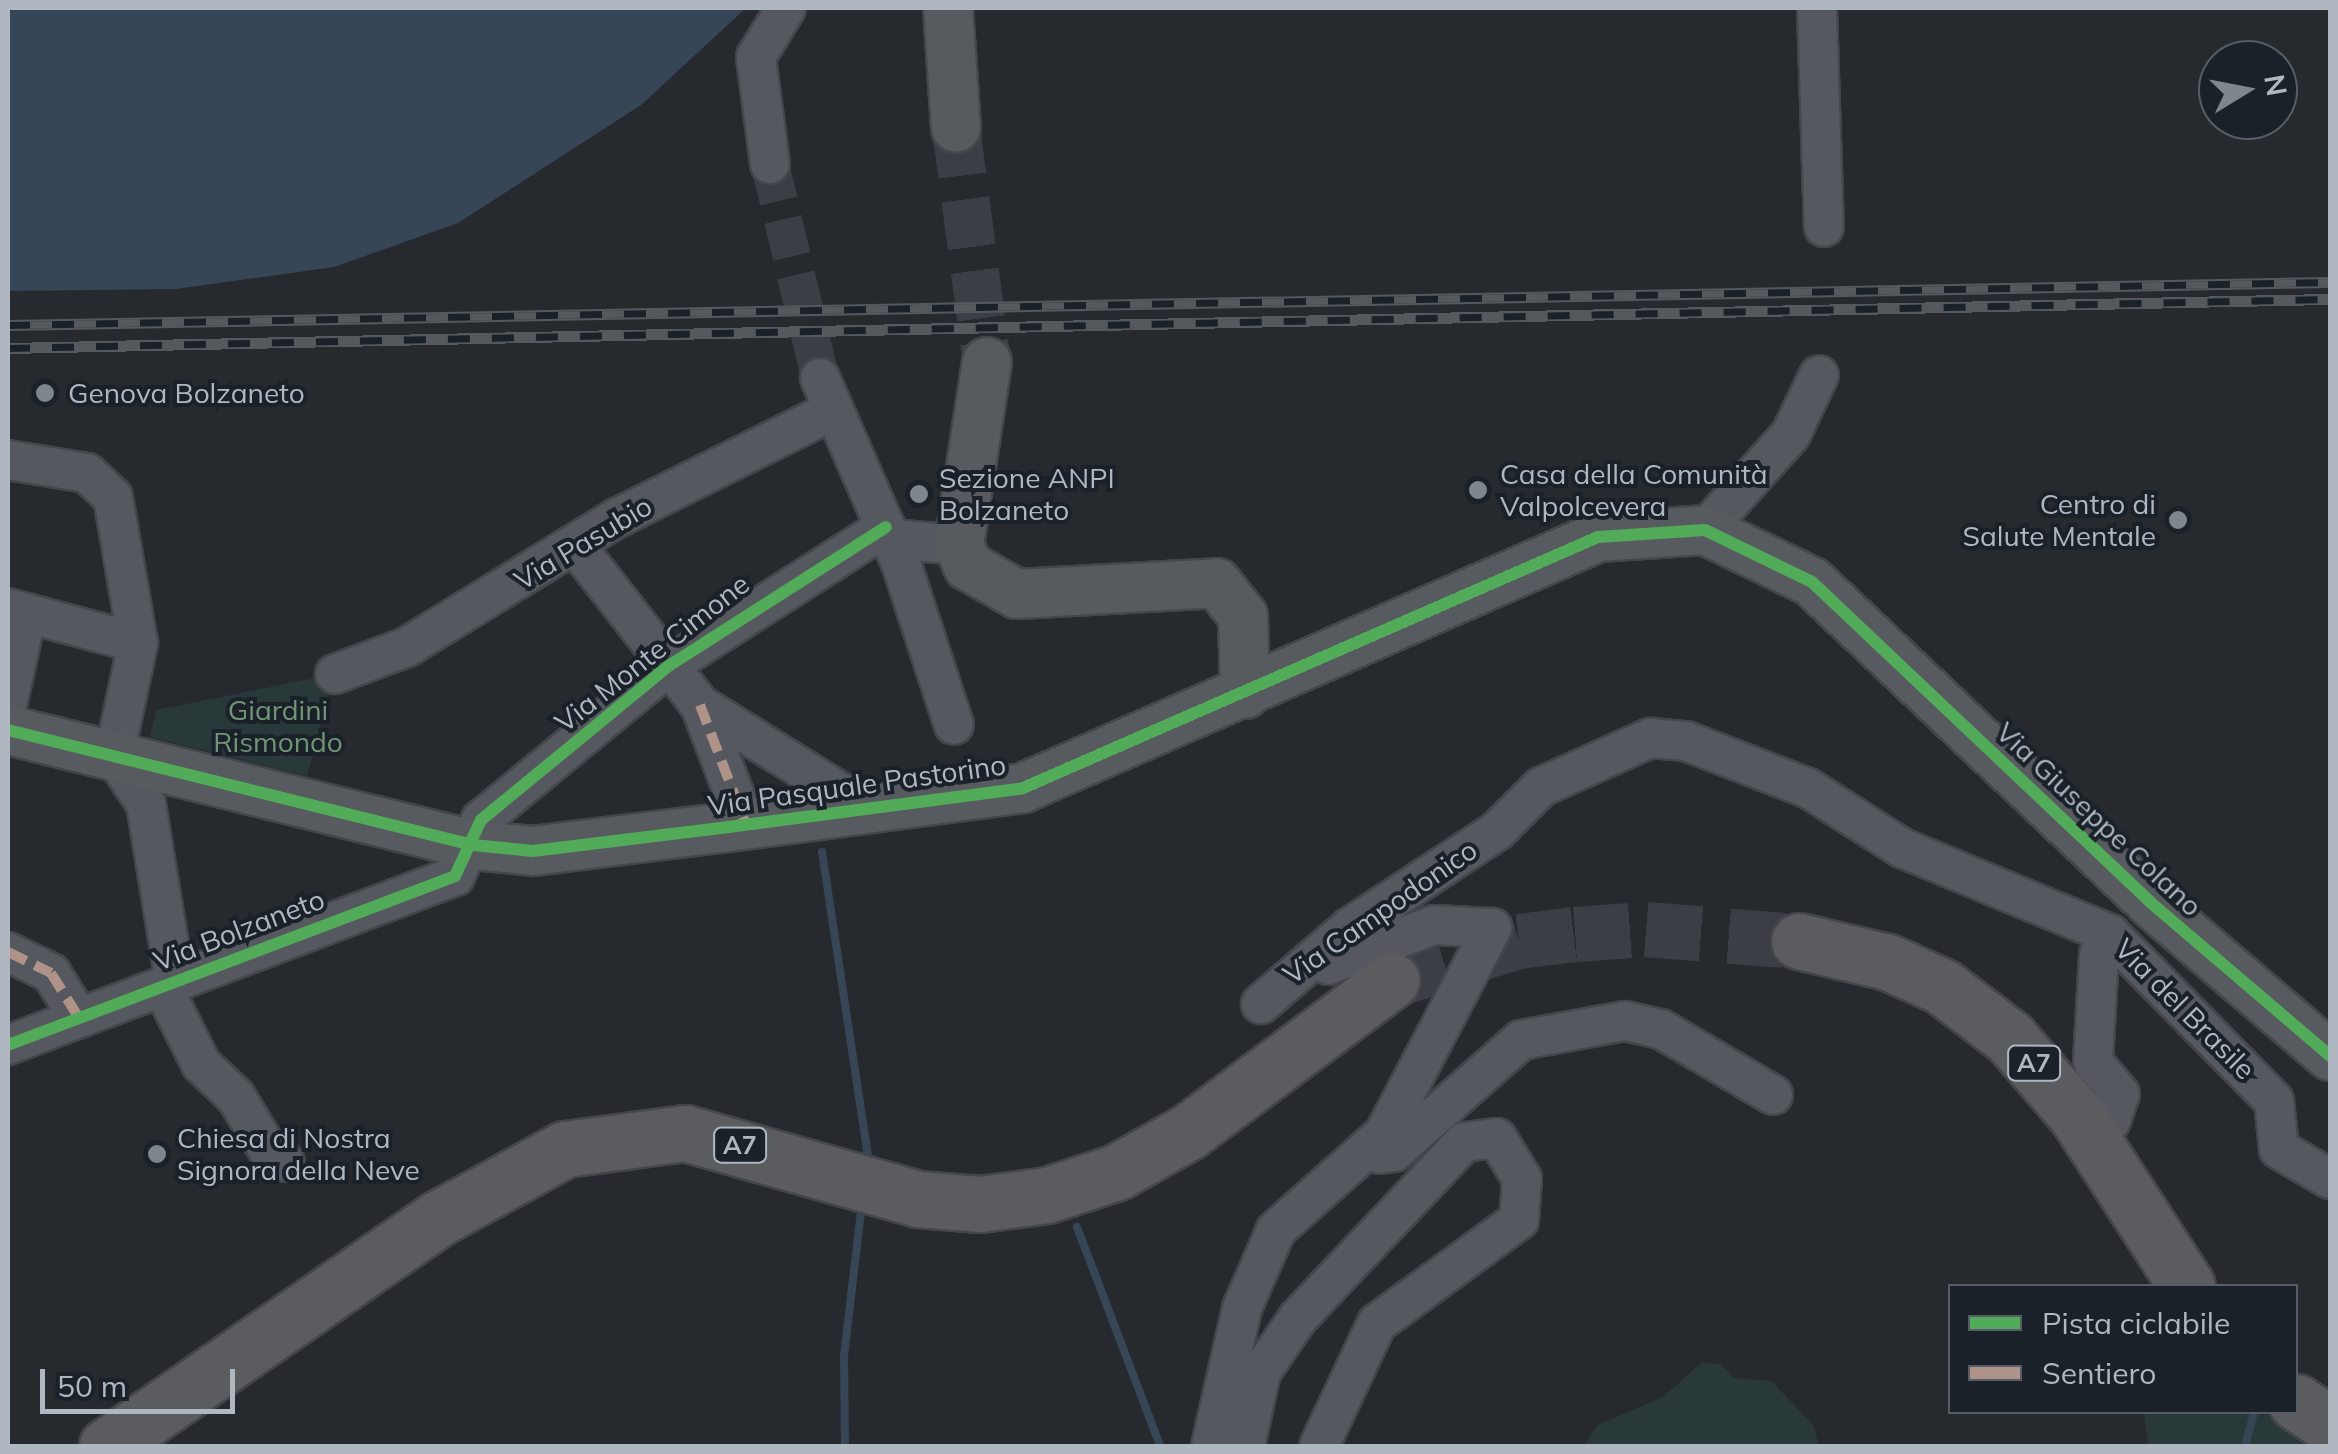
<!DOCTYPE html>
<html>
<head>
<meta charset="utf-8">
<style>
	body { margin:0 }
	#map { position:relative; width:2338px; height:1454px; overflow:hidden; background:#262a2f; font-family:Mulish,sans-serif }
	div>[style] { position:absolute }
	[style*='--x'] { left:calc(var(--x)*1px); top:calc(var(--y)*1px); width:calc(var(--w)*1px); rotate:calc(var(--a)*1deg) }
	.green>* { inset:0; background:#293838 }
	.water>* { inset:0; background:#374657 }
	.stream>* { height:8px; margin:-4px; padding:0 4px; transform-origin:4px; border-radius:4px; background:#374657 }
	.minor-tunnel>* { height:38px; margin-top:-19px; transform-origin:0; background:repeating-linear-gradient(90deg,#3b3f45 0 38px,transparent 0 57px) }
	.major-tunnel>* { height:48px; margin-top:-24px; transform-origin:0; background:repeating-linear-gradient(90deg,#3b3f45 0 48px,transparent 0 72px) }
	.highway-tunnel>* { height:55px; margin-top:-27.5px; transform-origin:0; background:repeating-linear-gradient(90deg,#3b3f45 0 55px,transparent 0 83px) }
	.roads { filter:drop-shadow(2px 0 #43464a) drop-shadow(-2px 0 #43464a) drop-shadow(0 2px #43464a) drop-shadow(0 -2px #43464a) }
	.minor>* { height:38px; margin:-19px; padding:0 19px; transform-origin:19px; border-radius:19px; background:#55585e }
	.major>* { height:48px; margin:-24px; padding:0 24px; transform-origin:24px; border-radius:24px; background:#575b60 }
	.highway>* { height:55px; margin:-27.5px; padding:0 27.5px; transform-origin:27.5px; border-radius:27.5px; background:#5a5c5f }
	.rail>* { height:11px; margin-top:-5.5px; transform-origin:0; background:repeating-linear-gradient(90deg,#1a2129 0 22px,#55585c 0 44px); box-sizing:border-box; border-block:2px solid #55585c }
	.quiet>* { height:10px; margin-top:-5px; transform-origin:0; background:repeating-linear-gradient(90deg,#af9288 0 20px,transparent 0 30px) }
	.cycleway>* { height:12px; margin:-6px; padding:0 6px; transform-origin:6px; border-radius:6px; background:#51ab58 }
	.dots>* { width:28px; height:28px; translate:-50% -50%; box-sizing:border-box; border:5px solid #1a2129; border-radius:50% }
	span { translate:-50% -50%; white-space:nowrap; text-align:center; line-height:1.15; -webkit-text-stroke:8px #1a2129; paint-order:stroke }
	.shield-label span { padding:2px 8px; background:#1a2129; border:2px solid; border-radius:8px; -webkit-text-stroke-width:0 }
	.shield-label { font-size:25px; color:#afb7c1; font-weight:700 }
	.poi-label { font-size:28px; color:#afb7c1 }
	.left { translate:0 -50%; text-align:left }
	.right { translate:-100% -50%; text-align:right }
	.street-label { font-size:28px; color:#afb7c1 }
	.park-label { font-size:28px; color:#719477 }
	.frame { position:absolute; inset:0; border:10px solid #afb7c1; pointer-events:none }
	.legend { position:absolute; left:1948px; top:1284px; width:350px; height:130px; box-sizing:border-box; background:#1a2129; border:2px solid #565d66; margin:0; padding:12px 18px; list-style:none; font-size:30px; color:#afb7c1 }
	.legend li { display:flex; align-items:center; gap:20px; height:50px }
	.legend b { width:50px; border:2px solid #565d66 }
	.north { position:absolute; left:2198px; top:40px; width:100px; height:100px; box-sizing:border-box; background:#1a2129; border:2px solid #565d66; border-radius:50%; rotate:80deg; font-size:28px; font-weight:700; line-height:40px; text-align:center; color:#afb7c1 }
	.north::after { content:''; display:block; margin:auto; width:35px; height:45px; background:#7f868e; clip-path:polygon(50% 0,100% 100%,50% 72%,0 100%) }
	.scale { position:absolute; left:40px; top:1369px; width:195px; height:45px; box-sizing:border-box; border:5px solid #afb7c1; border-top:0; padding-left:12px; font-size:30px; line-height:35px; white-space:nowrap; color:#afb7c1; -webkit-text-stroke:8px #1a2129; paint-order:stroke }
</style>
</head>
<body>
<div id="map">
	<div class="green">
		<i style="clip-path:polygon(335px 674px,307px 776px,150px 737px,156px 710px)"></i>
		<i style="clip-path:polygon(1702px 1362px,1721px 1364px,1734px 1378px,1771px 1381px,1813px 1424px,1819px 1446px,1584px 1446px,1598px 1425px,1663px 1397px)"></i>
		<i style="clip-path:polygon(2144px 1412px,2270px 1412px,2326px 1446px,2148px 1446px)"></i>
	</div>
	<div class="water">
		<i style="clip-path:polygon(18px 8px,746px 8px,641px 105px,458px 223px,334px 267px,176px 289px,8px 291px,8px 12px)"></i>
	</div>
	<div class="stream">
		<i style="--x:822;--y:852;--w:316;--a:81.4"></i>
		<i style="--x:1077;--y:1227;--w:234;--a:69.2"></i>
		<i style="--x:845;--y:1446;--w:90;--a:-90.6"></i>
		<i style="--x:844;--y:1356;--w:155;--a:-83.3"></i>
		<i style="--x:2245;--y:1446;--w:34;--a:-75"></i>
	</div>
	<div class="minor-tunnel">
		<i style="--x:770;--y:164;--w:220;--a:76.8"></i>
	</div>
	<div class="major-tunnel">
		<i style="--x:956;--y:128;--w:236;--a:82.5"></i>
	</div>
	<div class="highway-tunnel">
		<i style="--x:1392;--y:980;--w:133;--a:-17.1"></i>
		<i style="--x:1519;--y:941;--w:56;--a:-7.1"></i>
		<i style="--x:1575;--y:934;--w:71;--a:-4"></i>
		<i style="--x:1646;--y:929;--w:153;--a:4.5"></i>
	</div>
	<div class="roads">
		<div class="minor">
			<i style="--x:1817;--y:8;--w:219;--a:88.2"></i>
			<i style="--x:770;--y:164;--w:108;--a:-97.5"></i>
			<i style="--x:756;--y:57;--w:57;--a:-58.5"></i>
			<i style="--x:820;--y:378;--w:205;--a:66.4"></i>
			<i style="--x:902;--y:566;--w:167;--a:71.9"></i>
			<i style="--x:8;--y:460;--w:80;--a:9.3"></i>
			<i style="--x:87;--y:473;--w:35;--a:43"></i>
			<i style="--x:113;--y:497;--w:148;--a:80.3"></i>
			<i style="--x:138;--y:643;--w:116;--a:102"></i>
			<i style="--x:114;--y:756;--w:58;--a:56.3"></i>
			<i style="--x:146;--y:804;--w:179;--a:80.7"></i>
			<i style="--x:1705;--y:530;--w:129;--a:-48.1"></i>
			<i style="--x:1791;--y:434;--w:65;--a:-64.6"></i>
			<i style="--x:892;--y:539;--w:67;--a:5.1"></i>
			<i style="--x:575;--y:545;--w:203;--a:52"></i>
			<i style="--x:700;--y:705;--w:165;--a:31.9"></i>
			<i style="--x:840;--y:792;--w:22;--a:77"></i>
			<i style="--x:8;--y:608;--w:135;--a:15.1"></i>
			<i style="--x:335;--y:674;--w:77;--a:-20.6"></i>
			<i style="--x:407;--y:647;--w:246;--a:-31.6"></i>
			<i style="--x:617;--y:518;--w:240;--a:-26.5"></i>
			<i style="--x:8;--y:701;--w:90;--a:-77.8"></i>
			<i style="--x:700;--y:705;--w:129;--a:69"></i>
			<i style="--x:8;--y:952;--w:48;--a:26"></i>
			<i style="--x:51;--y:973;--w:53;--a:58.1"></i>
			<i style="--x:162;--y:986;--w:87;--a:63.4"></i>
			<i style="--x:201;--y:1064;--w:48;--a:43.3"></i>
			<i style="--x:236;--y:1097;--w:74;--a:58.9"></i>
			<i style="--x:274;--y:1160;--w:11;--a:10"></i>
			<i style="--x:1261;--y:1004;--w:116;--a:-40.8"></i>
			<i style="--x:1349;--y:928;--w:178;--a:-33.3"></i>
			<i style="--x:1498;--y:830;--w:61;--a:-45"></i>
			<i style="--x:1541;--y:787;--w:120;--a:-24.2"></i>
			<i style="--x:1650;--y:738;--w:36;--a:5"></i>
			<i style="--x:1686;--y:741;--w:131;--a:21.1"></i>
			<i style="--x:1808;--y:788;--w:112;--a:32.6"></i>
			<i style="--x:1902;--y:848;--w:225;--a:22.5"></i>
			<i style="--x:8;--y:1045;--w:478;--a:-20.7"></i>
			<i style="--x:455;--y:876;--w:62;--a:-65.1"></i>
			<i style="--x:481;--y:820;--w:244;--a:-39.4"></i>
			<i style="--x:670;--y:665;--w:256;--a:-32.6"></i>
			<i style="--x:2111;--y:1121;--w:28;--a:-72"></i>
			<i style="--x:2120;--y:1094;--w:42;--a:-130.2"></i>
			<i style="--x:2093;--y:1062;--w:107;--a:-86.8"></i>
			<i style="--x:2099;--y:955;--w:24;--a:-62"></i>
			<i style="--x:2110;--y:934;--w:234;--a:45.5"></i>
			<i style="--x:2274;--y:1101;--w:48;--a:84.1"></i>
			<i style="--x:2279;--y:1149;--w:59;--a:30.5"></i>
			<i style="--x:1377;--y:1143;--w:11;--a:75"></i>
			<i style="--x:1380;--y:1154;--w:14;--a:-8"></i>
			<i style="--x:1394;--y:1152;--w:169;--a:-41.4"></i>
			<i style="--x:1521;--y:1040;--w:106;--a:-10.4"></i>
			<i style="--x:1625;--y:1021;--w:37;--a:13"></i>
			<i style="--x:1661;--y:1029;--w:130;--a:30.5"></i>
			<i style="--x:1211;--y:1446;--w:141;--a:-77.3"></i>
			<i style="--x:1242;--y:1308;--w:85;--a:-66.4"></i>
			<i style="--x:1276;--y:1230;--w:144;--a:-41.6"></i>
			<i style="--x:1384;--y:1134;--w:233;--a:-62.3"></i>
			<i style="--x:1492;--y:928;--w:58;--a:-177"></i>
			<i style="--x:1434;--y:925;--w:113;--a:159.3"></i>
			<i style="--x:1245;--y:1446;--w:76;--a:-77.8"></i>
			<i style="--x:1261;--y:1372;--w:65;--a:-55.6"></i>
			<i style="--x:1298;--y:1318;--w:242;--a:-46.7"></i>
			<i style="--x:1464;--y:1142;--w:33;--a:-7"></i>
			<i style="--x:1497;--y:1138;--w:48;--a:58.6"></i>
			<i style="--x:1522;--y:1179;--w:41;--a:94.2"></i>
			<i style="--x:1519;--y:1220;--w:175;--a:144"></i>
			<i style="--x:1377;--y:1323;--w:136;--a:115.2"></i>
		</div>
		<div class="major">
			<i style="--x:948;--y:8;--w:120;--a:86.2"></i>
			<i style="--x:987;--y:362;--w:185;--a:98.7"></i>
			<i style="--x:959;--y:545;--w:23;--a:67"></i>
			<i style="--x:968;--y:566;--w:56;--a:29.7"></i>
			<i style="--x:1017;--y:594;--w:200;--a:-3.1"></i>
			<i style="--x:1217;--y:583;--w:42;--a:51.8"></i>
			<i style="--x:1243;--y:616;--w:78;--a:88.5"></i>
			<i style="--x:8;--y:730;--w:479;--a:13.9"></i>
			<i style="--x:473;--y:845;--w:60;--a:5.7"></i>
			<i style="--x:533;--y:851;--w:189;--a:-7"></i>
			<i style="--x:721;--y:828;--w:305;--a:-7.5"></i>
			<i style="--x:1023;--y:788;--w:627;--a:-23.58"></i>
			<i style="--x:1598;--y:537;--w:107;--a:-3.7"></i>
			<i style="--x:1705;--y:530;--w:119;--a:25.9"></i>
			<i style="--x:1812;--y:582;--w:465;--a:43.4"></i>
			<i style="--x:2150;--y:902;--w:237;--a:40.5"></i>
		</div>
		<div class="highway">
			<i style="--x:1799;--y:941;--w:91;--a:13.3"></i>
			<i style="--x:1888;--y:962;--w:60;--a:24.4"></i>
			<i style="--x:1943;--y:987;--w:84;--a:37.3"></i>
			<i style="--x:2010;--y:1038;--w:103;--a:49.3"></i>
			<i style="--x:2077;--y:1116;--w:202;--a:57.1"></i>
			<i style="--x:2296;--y:1402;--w:41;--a:34.1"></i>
			<i style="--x:107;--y:1446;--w:401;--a:-34.5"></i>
			<i style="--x:437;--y:1219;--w:146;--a:-28.7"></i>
			<i style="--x:565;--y:1149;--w:121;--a:-7.6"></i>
			<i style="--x:685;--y:1133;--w:242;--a:15.8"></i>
			<i style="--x:918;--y:1199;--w:62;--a:4.6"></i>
			<i style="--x:980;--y:1204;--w:68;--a:-7.7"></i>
			<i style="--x:1047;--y:1195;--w:74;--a:-18.2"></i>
			<i style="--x:1117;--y:1172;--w:81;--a:-29.4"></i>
			<i style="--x:1188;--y:1132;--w:254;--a:-36.7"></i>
		</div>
	</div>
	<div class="rail">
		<i style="--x:8;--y:325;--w:2322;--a:-1.06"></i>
		<i style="--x:8;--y:348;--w:2323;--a:-1.21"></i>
	</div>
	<div class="quiet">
		<i style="--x:700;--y:705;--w:129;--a:69"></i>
		<i style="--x:8;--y:952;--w:48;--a:26"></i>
		<i style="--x:51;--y:973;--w:53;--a:58.1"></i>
	</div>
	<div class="cycleway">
		<i style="--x:8;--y:730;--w:479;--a:13.9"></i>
		<i style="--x:473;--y:845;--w:60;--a:5.7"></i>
		<i style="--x:533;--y:851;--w:189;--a:-7"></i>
		<i style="--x:721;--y:828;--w:305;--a:-7.5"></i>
		<i style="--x:1023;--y:788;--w:627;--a:-23.58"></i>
		<i style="--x:1598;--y:537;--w:107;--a:-3.7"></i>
		<i style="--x:1705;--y:530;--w:119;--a:25.9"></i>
		<i style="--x:1812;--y:582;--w:465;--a:43.4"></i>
		<i style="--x:2150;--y:902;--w:237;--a:40.5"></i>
		<i style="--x:8;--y:1045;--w:478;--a:-20.7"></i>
		<i style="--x:455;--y:876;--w:62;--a:-65.1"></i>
		<i style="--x:481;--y:820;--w:244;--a:-39.4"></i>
		<i style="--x:670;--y:665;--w:256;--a:-32.6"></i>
	</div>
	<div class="dots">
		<i style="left:45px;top:393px;background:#7f868e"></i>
		<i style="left:1478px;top:490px;background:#7f868e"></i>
		<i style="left:919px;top:494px;background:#7f868e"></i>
		<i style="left:2178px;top:520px;background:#7f868e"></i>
		<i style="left:157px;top:1154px;background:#7f868e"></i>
	</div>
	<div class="shield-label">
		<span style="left:2034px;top:1063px">A7</span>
		<span style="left:740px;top:1145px">A7</span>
	</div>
	<div class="poi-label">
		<span class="left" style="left:68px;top:393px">Genova Bolzaneto</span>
		<span class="left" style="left:1500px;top:490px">Casa della Comunità<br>Valpolcevera</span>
		<span class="left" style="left:939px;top:494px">Sezione ANPI<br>Bolzaneto</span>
		<span class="right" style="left:2156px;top:520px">Centro di<br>Salute Mentale</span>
		<span class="left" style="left:177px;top:1154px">Chiesa di Nostra<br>Signora della Neve</span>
	</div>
	<div class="street-label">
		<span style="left:583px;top:543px;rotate:-31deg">Via Pasubio</span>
		<span style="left:652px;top:653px;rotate:-38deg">Via Monte Cimone</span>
		<span style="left:857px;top:785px;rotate:-8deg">Via Pasquale Pastorino</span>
		<span style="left:2099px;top:819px;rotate:43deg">Via Giuseppe Colano</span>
		<span style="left:1380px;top:912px;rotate:-35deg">Via Campodonico</span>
		<span style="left:239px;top:930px;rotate:-21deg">Via Bolzaneto</span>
		<span style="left:2185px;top:1009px;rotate:45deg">Via del Brasile</span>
	</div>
	<div class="park-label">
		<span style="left:278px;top:726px">Giardini<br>Rismondo</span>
	</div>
	<div class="frame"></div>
	<ul class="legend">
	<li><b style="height:12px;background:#51ab58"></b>Pista ciclabile</li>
	<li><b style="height:12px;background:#af9288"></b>Sentiero</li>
	</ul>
	<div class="north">N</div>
	<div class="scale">50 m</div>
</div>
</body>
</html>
